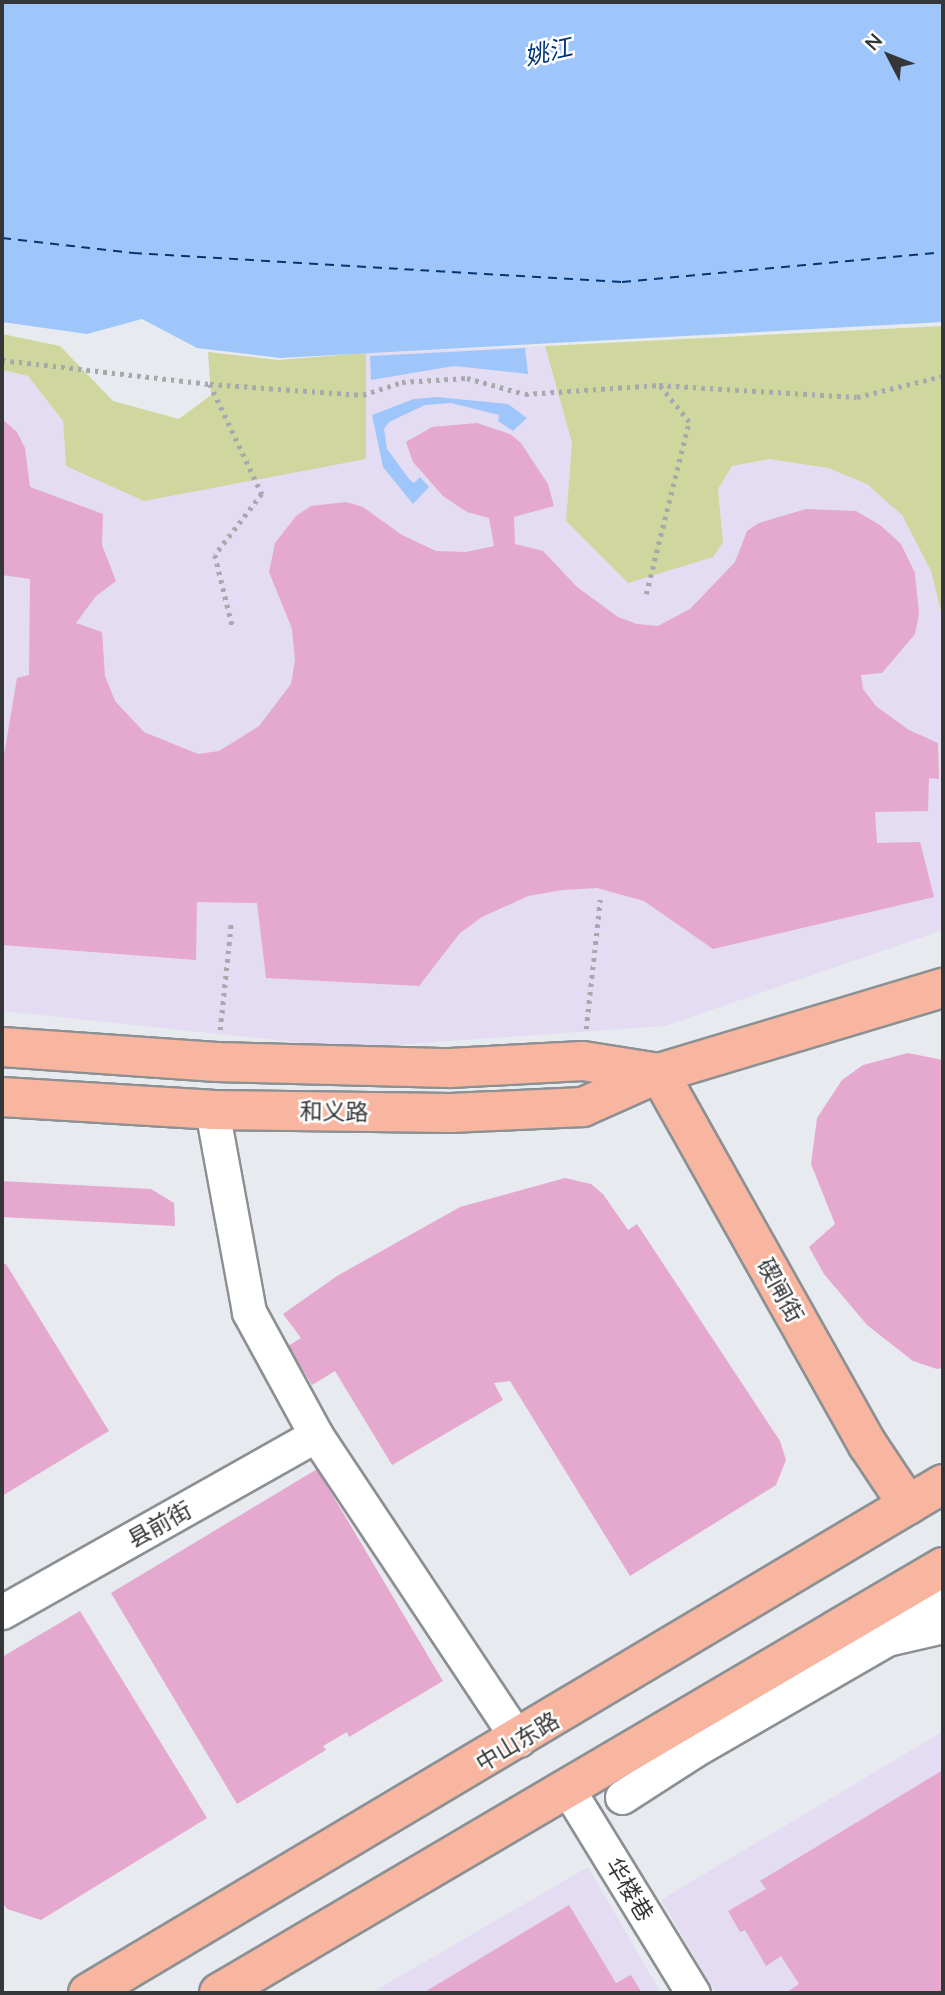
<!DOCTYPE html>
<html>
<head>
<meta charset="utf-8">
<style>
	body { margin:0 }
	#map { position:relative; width:945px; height:1995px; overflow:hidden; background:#e7ebef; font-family:Lato,"Noto Sans SC",sans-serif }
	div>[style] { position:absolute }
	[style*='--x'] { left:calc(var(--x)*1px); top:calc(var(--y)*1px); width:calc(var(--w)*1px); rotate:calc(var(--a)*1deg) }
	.commercial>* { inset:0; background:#e4dcf2 }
	.green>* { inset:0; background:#cfd69e }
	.water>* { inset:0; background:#9fc6fb }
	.ferry>* { height:2px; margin-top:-1px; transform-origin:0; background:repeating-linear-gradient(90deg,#023572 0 9px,transparent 0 16px) }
	.building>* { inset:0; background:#e5a8cf }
	.path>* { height:4.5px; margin-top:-2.25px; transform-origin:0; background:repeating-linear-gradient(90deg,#a7aaad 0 3.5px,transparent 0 8.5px) }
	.roads { filter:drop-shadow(2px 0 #8c9093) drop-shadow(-2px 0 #8c9093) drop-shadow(0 2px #8c9093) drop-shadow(0 -2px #8c9093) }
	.minor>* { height:33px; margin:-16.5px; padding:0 16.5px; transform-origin:16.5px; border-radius:16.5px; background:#fff }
	.major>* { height:38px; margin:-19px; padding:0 19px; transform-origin:19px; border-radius:19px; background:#f8b6a0 }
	span { translate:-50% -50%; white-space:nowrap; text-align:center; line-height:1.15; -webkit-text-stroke:5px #fff; paint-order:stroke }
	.street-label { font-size:23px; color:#343637 }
	.water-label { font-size:24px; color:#023572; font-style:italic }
	.frame { position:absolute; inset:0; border:4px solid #343637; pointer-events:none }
	.north { position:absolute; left:854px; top:21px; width:70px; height:70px; -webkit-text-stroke:5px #fff; paint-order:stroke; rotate:312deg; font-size:19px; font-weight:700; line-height:28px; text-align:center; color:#343637 }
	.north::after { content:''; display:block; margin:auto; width:24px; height:32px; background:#343637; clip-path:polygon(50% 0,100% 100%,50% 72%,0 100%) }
</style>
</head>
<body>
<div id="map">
	<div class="commercial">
		<i style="clip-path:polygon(545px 346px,572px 443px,566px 521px,723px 542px,718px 489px,732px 466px,769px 459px,829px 468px,867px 484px,902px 515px,931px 571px,943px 620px,943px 930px,665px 1026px,350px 1048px,2px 1011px,2px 370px,28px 376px,63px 421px,66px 467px,366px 459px,366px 353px)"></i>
		<i style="clip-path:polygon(943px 1731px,943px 1993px,716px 1993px,661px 1900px)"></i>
		<i style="clip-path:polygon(588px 1867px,661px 1993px,371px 1993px)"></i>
	</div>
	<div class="green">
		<i style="clip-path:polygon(943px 326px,943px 620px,931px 571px,902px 515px,867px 484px,828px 468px,769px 459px,732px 466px,718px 489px,723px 542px,713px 557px,628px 583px,566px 521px,572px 443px,545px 346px)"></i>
		<i style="clip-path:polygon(2px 334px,60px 346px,113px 401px,179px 419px,211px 395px,208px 352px,278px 360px,366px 353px,366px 459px,144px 501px,66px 466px,63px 421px,28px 376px,2px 370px)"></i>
	</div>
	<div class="water">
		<i style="clip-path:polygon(2px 2px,943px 2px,943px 322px,280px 358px,197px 348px,142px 319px,87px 334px,2px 322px)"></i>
		<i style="clip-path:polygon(525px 348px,528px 374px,454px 366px,371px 380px,370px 356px)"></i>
		<i style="clip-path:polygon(437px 397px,508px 404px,527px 418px,513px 431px,498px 421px,499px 415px,451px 403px,425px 405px,389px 422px,384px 429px,387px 449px,409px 479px,414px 483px,420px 477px,429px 487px,413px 504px,383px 467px,372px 415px,414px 399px)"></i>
	</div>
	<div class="ferry">
		<i style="--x:2;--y:238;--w:132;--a:6.5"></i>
		<i style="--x:133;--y:253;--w:490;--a:3.4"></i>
		<i style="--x:622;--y:282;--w:322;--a:-5.3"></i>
	</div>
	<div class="building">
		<i style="clip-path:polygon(2px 419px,17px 432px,25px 448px,30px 487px,103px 514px,102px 545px,116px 581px,96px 596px,76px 623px,102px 632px,105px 676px,115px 701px,144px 732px,198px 754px,219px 751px,259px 726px,291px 684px,295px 660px,292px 629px,269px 572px,275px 543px,296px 516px,311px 506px,346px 502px,363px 507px,402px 535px,436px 551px,466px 552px,494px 546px,489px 518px,467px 512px,443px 496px,413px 462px,406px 442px,432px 427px,477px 423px,510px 434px,521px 443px,548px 484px,554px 506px,514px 517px,515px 544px,543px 551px,577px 587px,618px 617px,637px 624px,658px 626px,690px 609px,735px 562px,747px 531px,759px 523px,806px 509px,856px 511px,880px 525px,901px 544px,915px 573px,919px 614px,915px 634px,882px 673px,861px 675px,863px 689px,876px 706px,909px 730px,938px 743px,939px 779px,929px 778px,928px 811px,875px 812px,877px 843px,920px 842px,934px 897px,713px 949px,644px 901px,597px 888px,562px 890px,528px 896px,482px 917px,460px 933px,419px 986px,266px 978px,257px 903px,197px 902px,196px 960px,2px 945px,2px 767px,17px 678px,29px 675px,30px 579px,2px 575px)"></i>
		<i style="clip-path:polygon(908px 1053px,943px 1060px,943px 1368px,937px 1369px,913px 1361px,867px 1325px,824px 1274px,809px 1247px,835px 1224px,811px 1164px,817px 1118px,842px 1080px,863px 1065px)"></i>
		<i style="clip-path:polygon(565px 1178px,591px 1184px,603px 1194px,628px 1230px,637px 1224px,780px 1441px,786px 1460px,776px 1485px,630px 1576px,510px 1381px,494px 1383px,503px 1400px,392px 1465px,335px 1371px,312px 1385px,288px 1346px,301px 1338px,283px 1314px,337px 1276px,460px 1207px)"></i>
		<i style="clip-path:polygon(2px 1181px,151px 1189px,174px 1203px,175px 1226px,2px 1217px)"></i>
		<i style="clip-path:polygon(2px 1264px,6px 1264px,109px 1431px,2px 1496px)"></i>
		<i style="clip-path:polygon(317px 1469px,443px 1681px,349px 1737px,347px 1732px,323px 1746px,326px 1750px,237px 1804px,111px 1593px)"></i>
		<i style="clip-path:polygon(80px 1611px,207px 1818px,41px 1920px,7px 1909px,2px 1902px,2px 1657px)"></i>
		<i style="clip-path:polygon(943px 1770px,943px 1993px,785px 1993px,799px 1984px,781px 1956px,766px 1966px,745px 1930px,740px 1932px,728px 1911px,766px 1889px,760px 1881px)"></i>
		<i style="clip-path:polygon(569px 1905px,616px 1983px,631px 1975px,642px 1993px,423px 1993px)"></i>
	</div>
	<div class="path">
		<i style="--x:2;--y:360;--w:209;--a:6.6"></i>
		<i style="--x:210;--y:384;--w:153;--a:4.1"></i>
		<i style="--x:363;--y:395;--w:41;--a:-18.4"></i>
		<i style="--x:402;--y:382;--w:65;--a:-3.5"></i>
		<i style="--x:467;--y:378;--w:60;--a:15.4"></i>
		<i style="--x:525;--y:394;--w:134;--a:-3.8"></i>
		<i style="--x:659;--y:385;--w:198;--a:3.5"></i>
		<i style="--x:857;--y:397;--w:89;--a:-13.7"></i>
		<i style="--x:210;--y:384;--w:122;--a:64.7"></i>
		<i style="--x:262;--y:494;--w:77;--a:127.6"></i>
		<i style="--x:215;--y:555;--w:76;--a:76.3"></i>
		<i style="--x:646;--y:594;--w:177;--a:-76"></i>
		<i style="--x:689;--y:422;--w:48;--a:-129"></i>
		<i style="--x:586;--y:1029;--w:130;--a:-83.8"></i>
		<i style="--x:220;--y:1030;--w:107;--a:-84.1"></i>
	</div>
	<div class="roads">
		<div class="minor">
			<i style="--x:212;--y:1110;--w:205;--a:79.6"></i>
			<i style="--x:249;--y:1312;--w:140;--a:61.4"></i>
			<i style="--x:316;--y:1435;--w:366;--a:56.4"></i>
			<i style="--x:2;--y:1612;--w:360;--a:-29.4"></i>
			<i style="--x:879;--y:1620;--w:68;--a:-19"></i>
			<i style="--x:566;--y:1786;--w:243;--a:58.5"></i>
			<i style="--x:622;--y:1797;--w:85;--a:-32.9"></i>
			<i style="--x:693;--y:1751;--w:224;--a:-30"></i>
			<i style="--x:887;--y:1639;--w:57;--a:-13.1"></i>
		</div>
		<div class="major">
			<i style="--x:2;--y:1047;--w:215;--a:4"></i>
			<i style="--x:216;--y:1062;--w:234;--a:1.5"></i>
			<i style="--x:450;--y:1068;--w:133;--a:-3"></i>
			<i style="--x:583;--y:1061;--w:77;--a:9"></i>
			<i style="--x:659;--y:1073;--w:296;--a:-16.7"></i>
			<i style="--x:2;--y:1097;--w:210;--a:3.5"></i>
			<i style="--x:212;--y:1110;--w:239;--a:0.7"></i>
			<i style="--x:451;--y:1113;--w:132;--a:-2.6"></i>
			<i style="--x:583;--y:1107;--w:83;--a:-24.1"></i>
			<i style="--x:659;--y:1073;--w:427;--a:60.7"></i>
			<i style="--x:868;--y:1445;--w:72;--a:56.3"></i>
			<i style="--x:88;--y:1993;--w:995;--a:-30.77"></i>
			<i style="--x:219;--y:1993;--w:840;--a:-30.47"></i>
		</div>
	</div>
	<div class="street-label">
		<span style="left:334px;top:1111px;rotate:1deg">和义路</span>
		<span style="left:781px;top:1290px;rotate:61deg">碶闸街</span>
		<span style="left:159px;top:1524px;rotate:-29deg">县前街</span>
		<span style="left:517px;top:1741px;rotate:-31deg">中山东路</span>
		<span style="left:630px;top:1889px;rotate:59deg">华楼巷</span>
	</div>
	<div class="water-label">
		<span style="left:548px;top:51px;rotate:-13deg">姚江</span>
	</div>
	<div class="frame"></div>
	<div class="north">N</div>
</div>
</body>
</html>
